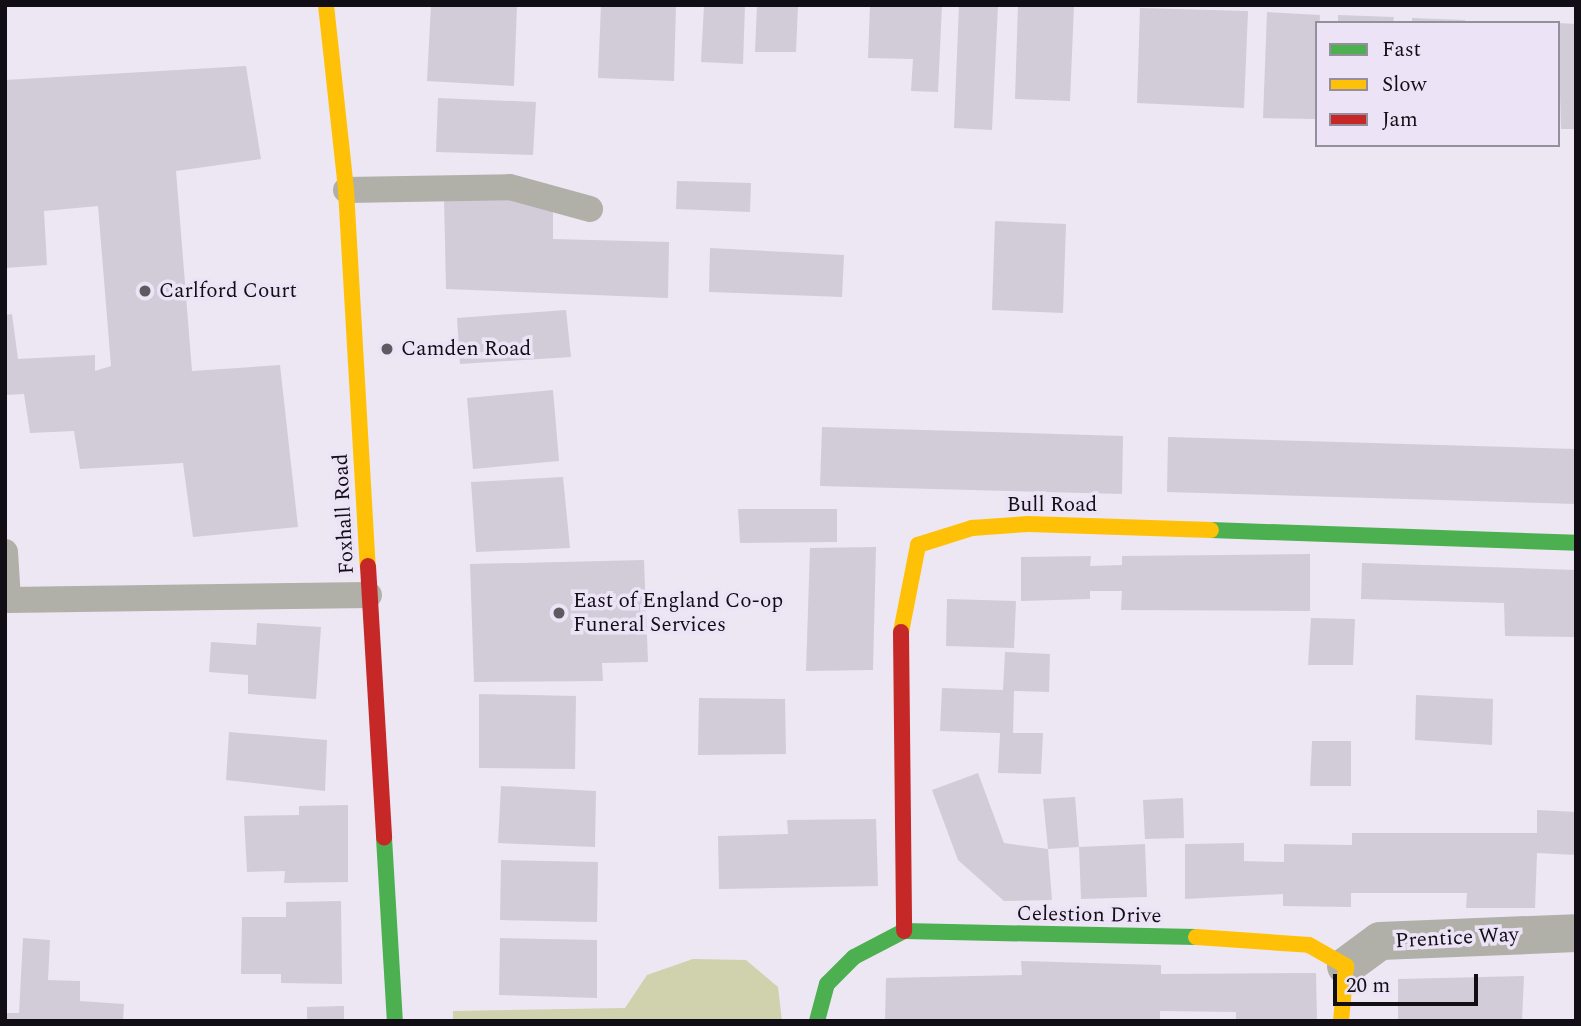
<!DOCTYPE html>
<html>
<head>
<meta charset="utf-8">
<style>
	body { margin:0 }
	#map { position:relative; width:1581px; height:1026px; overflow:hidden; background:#ece7f2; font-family:Spectral,serif }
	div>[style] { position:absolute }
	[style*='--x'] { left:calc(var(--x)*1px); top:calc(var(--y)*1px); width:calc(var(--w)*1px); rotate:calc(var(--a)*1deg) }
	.green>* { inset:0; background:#d0d1ad }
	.building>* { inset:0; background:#d2ccd9 }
	.lane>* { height:26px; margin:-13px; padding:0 13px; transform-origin:13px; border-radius:13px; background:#b0afa8 }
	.street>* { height:38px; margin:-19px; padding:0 19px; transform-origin:19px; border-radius:19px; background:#b0afa8 }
	.fast>* { height:16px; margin:-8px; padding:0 8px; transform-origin:8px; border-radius:8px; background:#4caf50 }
	.slow>* { height:16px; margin:-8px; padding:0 8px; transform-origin:8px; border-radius:8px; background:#ffc107 }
	.jam>* { height:16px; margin:-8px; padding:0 8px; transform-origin:8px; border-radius:8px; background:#c62828 }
	.dots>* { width:19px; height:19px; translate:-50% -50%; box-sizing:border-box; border:4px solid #ece3f6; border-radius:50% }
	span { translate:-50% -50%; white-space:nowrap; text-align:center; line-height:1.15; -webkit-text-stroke:7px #ece3f6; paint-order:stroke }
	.poi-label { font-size:21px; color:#120e15 }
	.left { translate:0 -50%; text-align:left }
	.street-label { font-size:21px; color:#120e15 }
	.frame { position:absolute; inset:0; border:7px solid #120e15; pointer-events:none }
	.legend { position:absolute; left:1315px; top:21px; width:245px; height:126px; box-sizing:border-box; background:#ece3f6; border:2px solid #958e9c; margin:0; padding:9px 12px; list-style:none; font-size:21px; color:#120e15 }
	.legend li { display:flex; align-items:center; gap:14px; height:35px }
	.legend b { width:35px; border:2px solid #958e9c }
	.scale { position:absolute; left:1333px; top:974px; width:145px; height:32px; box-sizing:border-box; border:4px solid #120e15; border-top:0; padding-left:9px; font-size:21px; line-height:24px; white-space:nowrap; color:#120e15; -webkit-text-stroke:5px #ece3f6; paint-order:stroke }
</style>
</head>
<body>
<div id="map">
	<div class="green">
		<i style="clip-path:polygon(693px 959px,746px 960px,778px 987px,782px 1021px,453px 1021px,453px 1011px,625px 1008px,647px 975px)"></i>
	</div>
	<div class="building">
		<i style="clip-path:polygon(431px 5px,517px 5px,514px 86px,427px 81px)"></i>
		<i style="clip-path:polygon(601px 5px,676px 5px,674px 81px,598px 78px)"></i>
		<i style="clip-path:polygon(704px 5px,745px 5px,743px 64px,701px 62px)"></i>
		<i style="clip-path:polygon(757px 5px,798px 5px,796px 52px,755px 52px)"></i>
		<i style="clip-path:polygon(870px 5px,942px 5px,938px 92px,911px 91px,913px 59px,868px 58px)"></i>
		<i style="clip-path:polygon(959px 5px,998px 5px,992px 130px,954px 128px)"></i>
		<i style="clip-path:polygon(1018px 5px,1074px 5px,1070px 101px,1015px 99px)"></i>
		<i style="clip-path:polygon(1140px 8px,1248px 11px,1244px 108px,1137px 103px)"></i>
		<i style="clip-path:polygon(1267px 12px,1320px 15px,1316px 119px,1263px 118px)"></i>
		<i style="clip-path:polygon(1338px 15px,1394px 17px,1393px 23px,1338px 23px)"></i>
		<i style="clip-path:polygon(1412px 18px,1465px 20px,1465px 23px,1412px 23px)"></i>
		<i style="clip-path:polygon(1558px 23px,1576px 24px,1576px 129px,1561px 129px)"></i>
		<i style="clip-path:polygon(246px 66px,261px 159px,176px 171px,192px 371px,280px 365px,298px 527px,193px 537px,183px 463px,80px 469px,74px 431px,30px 433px,24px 394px,5px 395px,5px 315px,12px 314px,18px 359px,95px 355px,95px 371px,111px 366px,98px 206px,44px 211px,47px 265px,5px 268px,5px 80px)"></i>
		<i style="clip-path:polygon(438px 98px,536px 102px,533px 155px,436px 152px)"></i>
		<i style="clip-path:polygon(677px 181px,751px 183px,750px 212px,676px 209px)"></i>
		<i style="clip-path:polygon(533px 196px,553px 209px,553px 239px,669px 242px,668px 298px,446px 289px,444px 197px)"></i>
		<i style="clip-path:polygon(995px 221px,1066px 224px,1063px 313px,992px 310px)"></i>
		<i style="clip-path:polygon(710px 248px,844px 255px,842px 297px,709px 292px)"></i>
		<i style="clip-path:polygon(566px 310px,571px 357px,460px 364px,457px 318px)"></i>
		<i style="clip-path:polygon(553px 390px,559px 461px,473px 469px,467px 398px)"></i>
		<i style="clip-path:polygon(822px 427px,1123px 436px,1122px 494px,820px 486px)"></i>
		<i style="clip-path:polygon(1168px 437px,1576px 449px,1576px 504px,1167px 492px)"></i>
		<i style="clip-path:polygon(563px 477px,570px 548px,476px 552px,471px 482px)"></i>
		<i style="clip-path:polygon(738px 509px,837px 509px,837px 542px,740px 543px)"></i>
		<i style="clip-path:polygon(876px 547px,873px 670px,806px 671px,810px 548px)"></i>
		<i style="clip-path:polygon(1310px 554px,1310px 611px,1121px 610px,1122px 591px,1090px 591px,1090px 599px,1021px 601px,1021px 557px,1091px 556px,1090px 566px,1122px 565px,1122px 556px)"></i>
		<i style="clip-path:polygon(644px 560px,648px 662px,602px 663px,603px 681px,474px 682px,470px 564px)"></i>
		<i style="clip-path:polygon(1362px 563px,1576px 570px,1576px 637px,1505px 636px,1504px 603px,1361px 599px)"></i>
		<i style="clip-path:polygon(947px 599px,1016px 601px,1014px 648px,946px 646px)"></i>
		<i style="clip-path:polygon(1311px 618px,1355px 619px,1353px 665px,1308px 665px)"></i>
		<i style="clip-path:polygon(257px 623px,321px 627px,316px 699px,248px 694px,248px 675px,209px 672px,211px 642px,256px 645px)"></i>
		<i style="clip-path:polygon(1005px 652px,1050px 654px,1049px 692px,1014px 691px,1013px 733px,1043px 733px,1041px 774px,998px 773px,1000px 733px,940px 731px,942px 688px,1003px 690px)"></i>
		<i style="clip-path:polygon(479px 694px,576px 696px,575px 769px,479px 768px)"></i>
		<i style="clip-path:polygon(1416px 695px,1493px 699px,1492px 745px,1415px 740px)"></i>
		<i style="clip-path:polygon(699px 698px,785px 699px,786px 754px,698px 755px)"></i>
		<i style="clip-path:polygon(229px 732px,327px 740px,325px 791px,226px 780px)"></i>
		<i style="clip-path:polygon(1312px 741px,1351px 741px,1351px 786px,1310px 786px)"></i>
		<i style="clip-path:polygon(978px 773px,1004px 843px,1048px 849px,1052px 900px,1004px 901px,958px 860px,932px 790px)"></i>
		<i style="clip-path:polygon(501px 786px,596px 791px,595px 847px,498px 843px)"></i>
		<i style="clip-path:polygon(1075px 797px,1079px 847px,1145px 844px,1147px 897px,1081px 899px,1079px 847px,1048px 849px,1043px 799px)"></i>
		<i style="clip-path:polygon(1183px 798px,1184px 838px,1145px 839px,1143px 800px)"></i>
		<i style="clip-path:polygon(348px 805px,348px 882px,284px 883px,285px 871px,247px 872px,244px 816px,299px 815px,299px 806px)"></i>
		<i style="clip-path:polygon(1537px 810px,1576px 812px,1576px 855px,1537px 853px,1535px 908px,1466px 908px,1467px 893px,1351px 893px,1351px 907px,1283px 906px,1283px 894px,1185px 899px,1185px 844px,1244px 843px,1244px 861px,1284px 862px,1284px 844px,1352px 845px,1352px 833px,1537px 833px)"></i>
		<i style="clip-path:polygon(876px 819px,878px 886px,719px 889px,718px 836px,788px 834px,787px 820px)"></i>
		<i style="clip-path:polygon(501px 860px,598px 862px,597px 922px,500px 920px)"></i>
		<i style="clip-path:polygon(341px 901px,342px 984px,281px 983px,281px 974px,241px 974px,242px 917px,286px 917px,286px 902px)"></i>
		<i style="clip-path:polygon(23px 938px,50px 940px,48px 980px,80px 981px,80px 1001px,124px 1004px,123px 1021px,5px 1021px,5px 1013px,19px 1013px)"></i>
		<i style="clip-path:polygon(500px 938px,597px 940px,597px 998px,499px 995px)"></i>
		<i style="clip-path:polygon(1021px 961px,1161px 965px,1161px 974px,1316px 973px,1317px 1021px,1236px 1021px,1236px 1012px,1160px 1011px,1160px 1021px,885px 1021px,886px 978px,1022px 975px)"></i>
		<i style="clip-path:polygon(1524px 976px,1522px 1021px,1398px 1021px,1398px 979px)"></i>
		<i style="clip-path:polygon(344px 1006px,344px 1021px,307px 1021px,307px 1007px)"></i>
	</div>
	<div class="lane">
		<i style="--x:346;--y:190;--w:164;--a:-1"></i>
		<i style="--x:510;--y:187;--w:83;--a:15.4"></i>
		<i style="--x:5;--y:552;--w:48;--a:86.4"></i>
		<i style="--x:8;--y:600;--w:361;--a:-0.8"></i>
	</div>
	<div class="street">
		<i style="--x:1346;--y:966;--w:42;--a:-36.3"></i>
		<i style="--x:1380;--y:941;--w:196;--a:-2.3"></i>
	</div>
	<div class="fast">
		<i style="--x:1211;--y:530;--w:365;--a:2"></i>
		<i style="--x:384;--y:838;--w:183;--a:86.6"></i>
		<i style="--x:817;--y:1021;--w:38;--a:-75"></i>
		<i style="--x:827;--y:984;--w:38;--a:-45"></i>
		<i style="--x:854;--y:957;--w:56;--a:-27.5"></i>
		<i style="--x:904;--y:931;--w:292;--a:1.2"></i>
	</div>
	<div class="slow">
		<i style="--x:326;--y:5;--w:186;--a:83.8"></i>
		<i style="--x:346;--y:190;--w:377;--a:86.7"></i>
		<i style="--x:901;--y:632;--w:89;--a:-78.9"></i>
		<i style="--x:918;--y:545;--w:57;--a:-17.5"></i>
		<i style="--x:972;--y:528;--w:56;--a:-4.1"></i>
		<i style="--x:1028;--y:524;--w:183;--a:1.9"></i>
		<i style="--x:1196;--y:937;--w:113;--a:4"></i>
		<i style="--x:1309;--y:945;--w:43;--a:29.6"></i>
		<i style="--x:1346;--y:966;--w:55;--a:95.2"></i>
	</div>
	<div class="jam">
		<i style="--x:368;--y:566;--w:272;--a:86.6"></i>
		<i style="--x:901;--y:632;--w:299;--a:89.4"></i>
	</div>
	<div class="dots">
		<i style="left:145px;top:291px;background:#5e5a62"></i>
		<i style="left:387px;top:349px;background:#5e5a62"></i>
		<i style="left:559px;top:613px;background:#5e5a62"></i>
	</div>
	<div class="poi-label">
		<span class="left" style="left:159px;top:291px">Carlford Court</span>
		<span class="left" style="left:401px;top:349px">Camden Road</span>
		<span class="left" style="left:573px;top:613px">East of England Co-op<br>Funeral Services</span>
	</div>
	<div class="street-label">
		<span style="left:1052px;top:505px">Bull Road</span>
		<span style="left:344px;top:514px;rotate:-93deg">Foxhall Road</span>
		<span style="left:1089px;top:915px;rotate:1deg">Celestion Drive</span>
		<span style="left:1457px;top:938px;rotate:-3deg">Prentice Way</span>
	</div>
	<div class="frame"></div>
	<ul class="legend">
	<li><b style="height:9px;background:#4caf50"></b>Fast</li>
	<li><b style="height:9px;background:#ffc107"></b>Slow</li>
	<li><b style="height:9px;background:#c62828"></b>Jam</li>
	</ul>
	<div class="scale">20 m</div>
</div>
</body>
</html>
